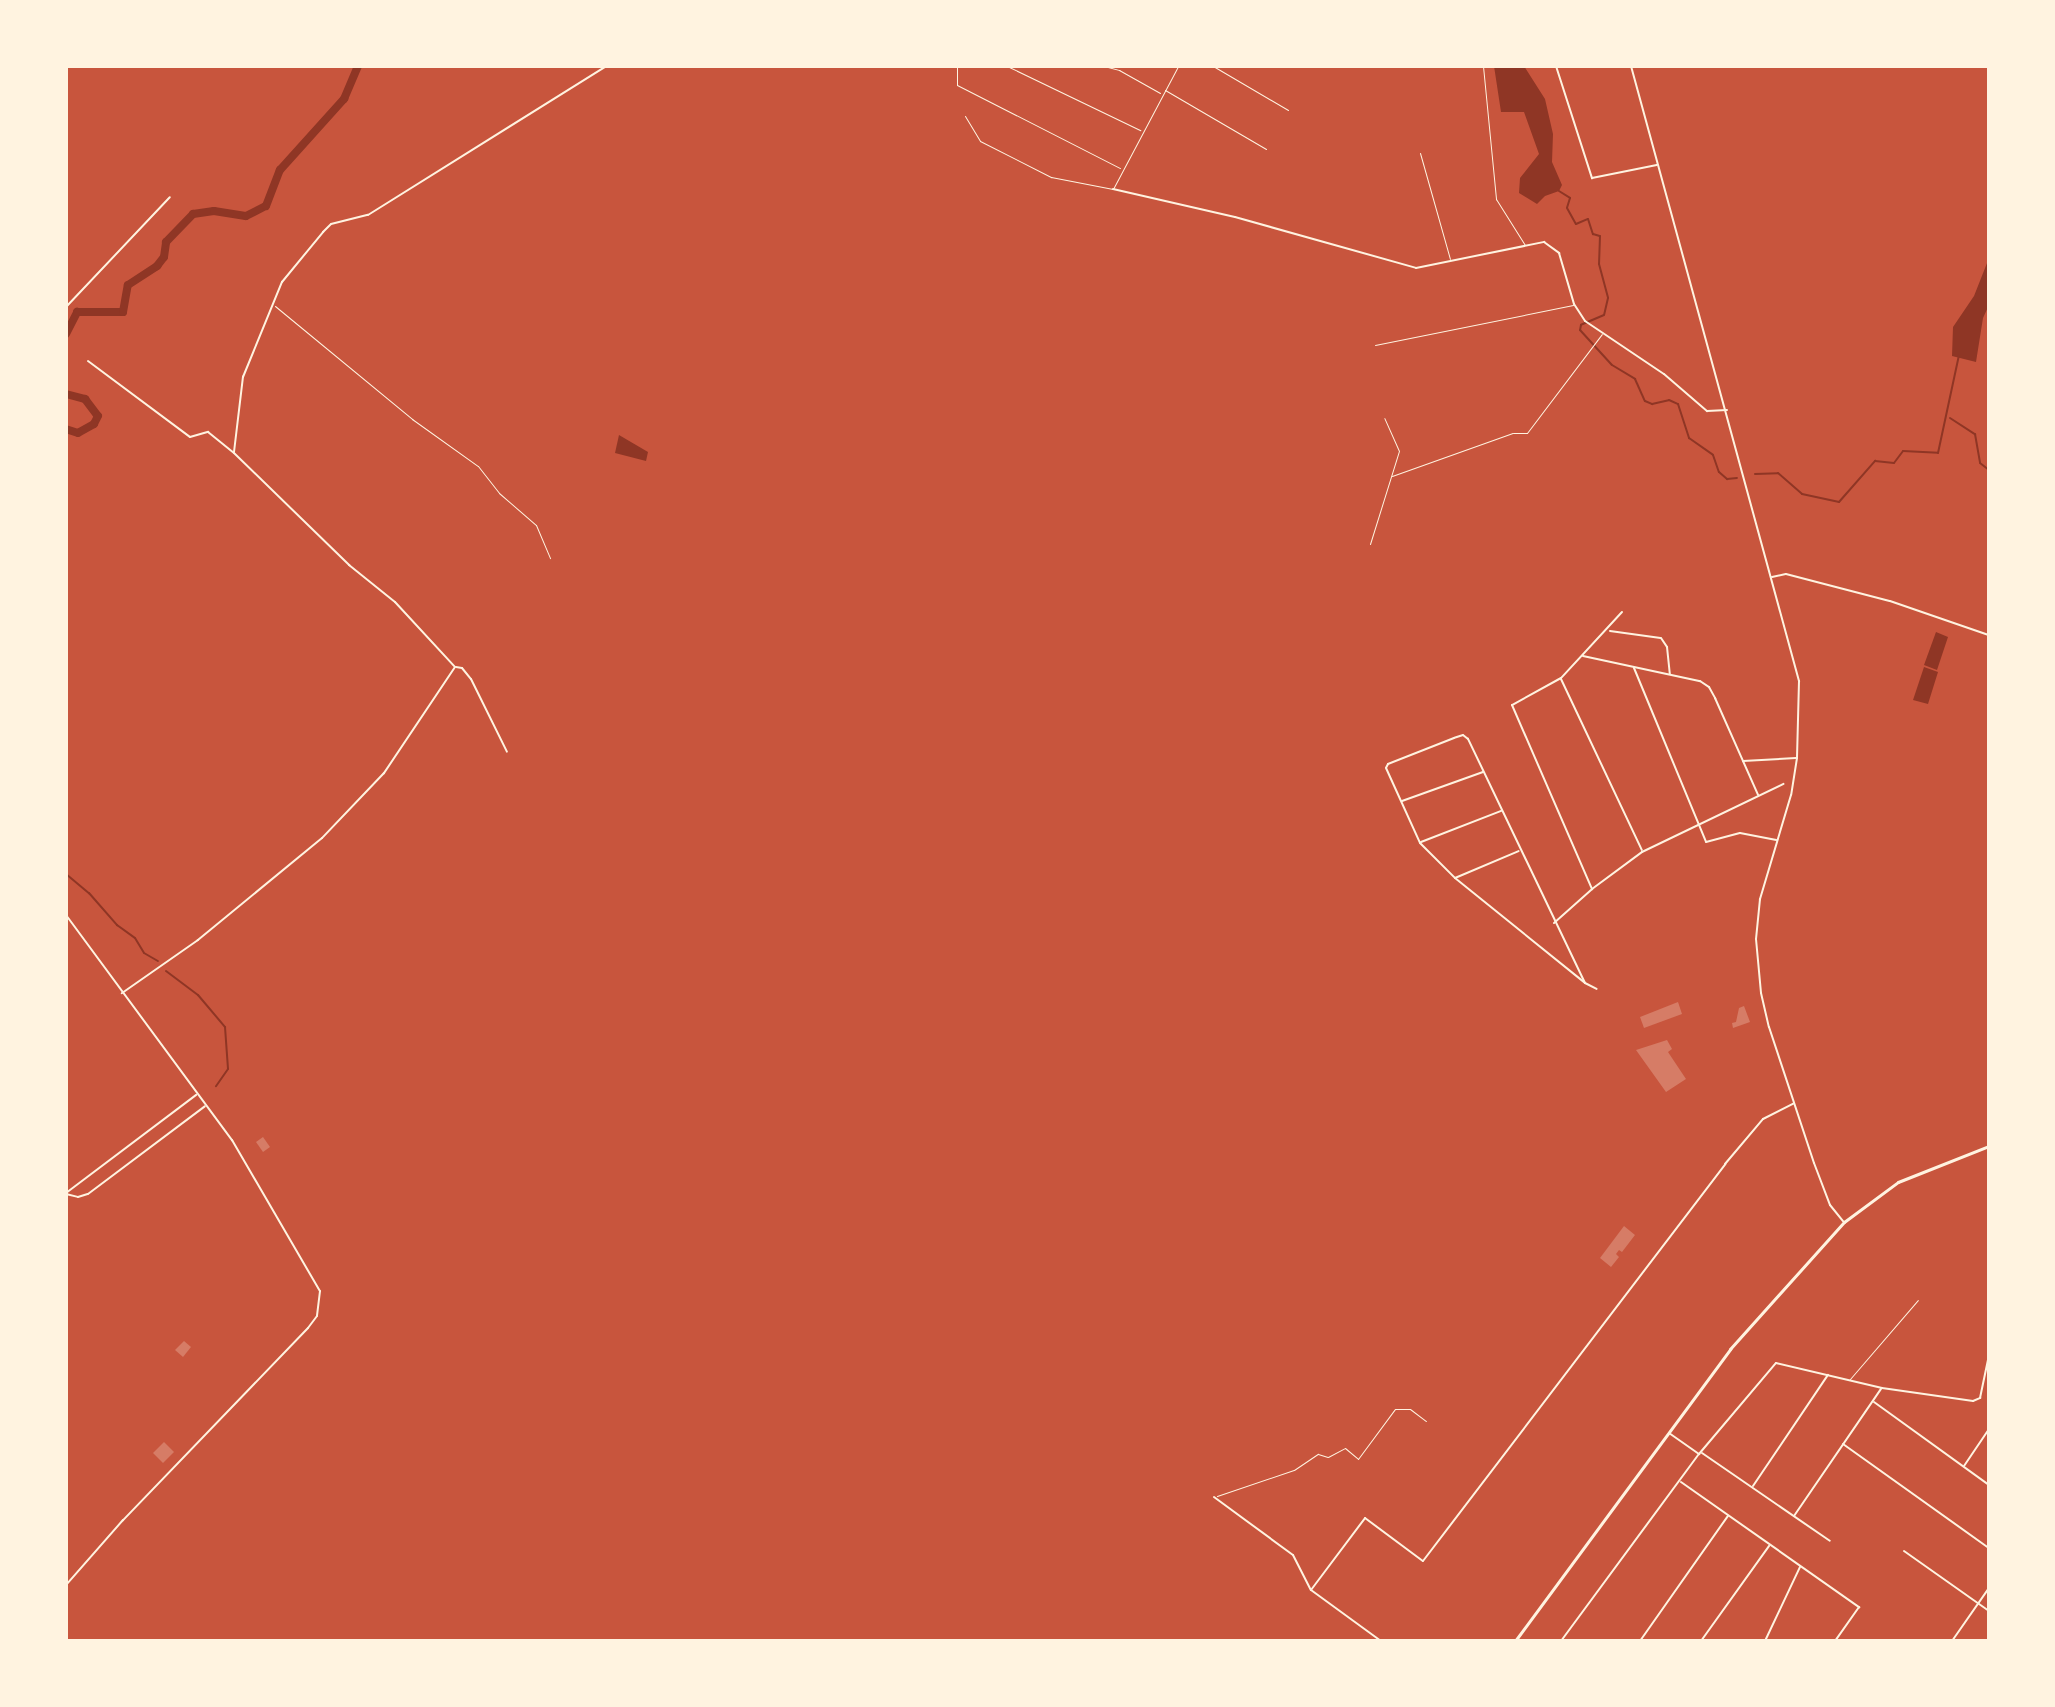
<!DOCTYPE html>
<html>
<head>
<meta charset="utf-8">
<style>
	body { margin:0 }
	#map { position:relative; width:2055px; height:1707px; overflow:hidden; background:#c8553d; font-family:Arial,sans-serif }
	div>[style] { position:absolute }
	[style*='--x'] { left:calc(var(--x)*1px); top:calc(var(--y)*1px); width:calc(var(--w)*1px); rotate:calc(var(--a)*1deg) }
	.water>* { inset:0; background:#8f3625 }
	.stream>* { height:2px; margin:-1px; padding:0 1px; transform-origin:1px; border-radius:1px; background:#8f3625 }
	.river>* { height:8px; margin:-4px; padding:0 4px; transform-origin:4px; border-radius:4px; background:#8f3625 }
	.building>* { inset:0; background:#d67c66 }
	.service>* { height:1px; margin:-0.5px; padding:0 0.5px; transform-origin:0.5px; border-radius:0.5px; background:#fff3e0 }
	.minor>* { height:2px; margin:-1px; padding:0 1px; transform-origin:1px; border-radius:1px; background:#fff3e0 }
	.tertiary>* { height:2px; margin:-1px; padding:0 1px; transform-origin:1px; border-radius:1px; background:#fff3e0 }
	.primary>* { height:3px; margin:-1.5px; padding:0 1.5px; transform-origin:1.5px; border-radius:1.5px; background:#fff3e0 }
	span { translate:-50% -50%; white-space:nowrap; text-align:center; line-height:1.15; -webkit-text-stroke:7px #fff3e0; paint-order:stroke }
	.frame { position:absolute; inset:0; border:68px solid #fff3e0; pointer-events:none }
</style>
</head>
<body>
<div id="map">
	<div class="water">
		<i style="clip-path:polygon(1494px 66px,1524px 66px,1545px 99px,1553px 134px,1552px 162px,1562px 185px,1559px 191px,1545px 196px,1537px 204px,1519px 193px,1520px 178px,1539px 154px,1524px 112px,1501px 112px)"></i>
		<i style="clip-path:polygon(1989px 258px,1989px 305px,1983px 318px,1976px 362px,1952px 356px,1953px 327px,1974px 296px)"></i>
		<i style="clip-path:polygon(619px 435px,648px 452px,646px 461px,615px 453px)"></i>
		<i style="clip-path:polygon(1936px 632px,1948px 637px,1937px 670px,1924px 665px)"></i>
		<i style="clip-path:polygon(1924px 667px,1938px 672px,1928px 704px,1913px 700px)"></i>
	</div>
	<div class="stream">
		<i style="--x:1559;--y:191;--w:13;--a:32"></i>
		<i style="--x:1570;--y:198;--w:10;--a:107"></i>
		<i style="--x:1567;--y:208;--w:18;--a:61"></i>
		<i style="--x:1576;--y:224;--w:13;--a:-23"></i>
		<i style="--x:1588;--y:219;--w:16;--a:72"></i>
		<i style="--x:1593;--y:234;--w:7;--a:16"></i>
		<i style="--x:1600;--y:236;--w:28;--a:92"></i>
		<i style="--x:1599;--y:264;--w:35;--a:75"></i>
		<i style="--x:1608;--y:298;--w:17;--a:103"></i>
		<i style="--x:1604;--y:315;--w:25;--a:157"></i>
		<i style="--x:1581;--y:325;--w:5;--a:101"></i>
		<i style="--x:1580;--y:330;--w:47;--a:47.6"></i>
		<i style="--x:1612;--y:365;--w:27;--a:31"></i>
		<i style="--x:1635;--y:379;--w:24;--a:66"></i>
		<i style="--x:1645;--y:401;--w:8;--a:23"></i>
		<i style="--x:1652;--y:404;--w:17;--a:-13"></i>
		<i style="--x:1669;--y:400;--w:10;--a:24"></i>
		<i style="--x:1678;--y:404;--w:36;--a:72"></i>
		<i style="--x:1689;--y:438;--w:29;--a:35"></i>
		<i style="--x:1713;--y:455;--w:18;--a:71"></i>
		<i style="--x:1719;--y:472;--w:11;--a:41"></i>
		<i style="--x:1727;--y:479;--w:10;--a:-6"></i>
		<i style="--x:1950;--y:418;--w:30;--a:33"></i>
		<i style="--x:1975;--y:434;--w:29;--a:80"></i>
		<i style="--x:1980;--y:463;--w:11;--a:38"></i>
		<i style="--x:1755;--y:474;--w:23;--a:-2"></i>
		<i style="--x:1778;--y:473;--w:32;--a:41"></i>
		<i style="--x:1802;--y:494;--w:38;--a:12"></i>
		<i style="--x:1839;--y:502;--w:55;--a:-48.7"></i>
		<i style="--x:1875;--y:461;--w:19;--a:6"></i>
		<i style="--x:1894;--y:463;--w:15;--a:-53"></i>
		<i style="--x:1903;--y:451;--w:35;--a:3"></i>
		<i style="--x:1938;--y:453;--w:100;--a:-77.9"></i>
		<i style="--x:66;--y:874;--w:30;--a:40"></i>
		<i style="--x:89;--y:893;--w:43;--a:48.8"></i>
		<i style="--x:117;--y:925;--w:22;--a:36"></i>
		<i style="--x:135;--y:938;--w:17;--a:59"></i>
		<i style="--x:144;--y:953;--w:16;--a:30"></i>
		<i style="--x:166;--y:971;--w:40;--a:37"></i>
		<i style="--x:198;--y:995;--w:42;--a:49.8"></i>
		<i style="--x:225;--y:1027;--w:42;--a:85.9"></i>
		<i style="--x:228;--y:1069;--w:21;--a:125"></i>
	</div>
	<div class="river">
		<i style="--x:66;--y:334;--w:25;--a:-63"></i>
		<i style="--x:77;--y:312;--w:46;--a:0"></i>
		<i style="--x:123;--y:312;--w:27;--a:-80"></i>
		<i style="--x:128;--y:285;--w:35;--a:-33"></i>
		<i style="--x:157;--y:266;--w:11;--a:-52"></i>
		<i style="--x:164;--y:257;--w:15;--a:-82"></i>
		<i style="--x:166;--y:242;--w:39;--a:-46"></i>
		<i style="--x:193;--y:214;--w:21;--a:-8"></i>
		<i style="--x:214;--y:211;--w:32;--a:9"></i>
		<i style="--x:246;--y:216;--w:22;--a:-27"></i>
		<i style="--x:266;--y:206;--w:39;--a:-69"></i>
		<i style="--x:280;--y:170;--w:96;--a:-48"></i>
		<i style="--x:344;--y:99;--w:36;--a:-67"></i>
		<i style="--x:66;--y:394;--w:20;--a:15"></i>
		<i style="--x:85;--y:399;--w:21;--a:53"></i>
		<i style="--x:98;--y:416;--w:9;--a:117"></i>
		<i style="--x:94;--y:424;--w:18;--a:151"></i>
		<i style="--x:78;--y:433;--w:13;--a:-162"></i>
	</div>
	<div class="building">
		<i style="clip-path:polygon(1678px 1002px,1682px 1014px,1644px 1028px,1640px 1017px)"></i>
		<i style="clip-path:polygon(1744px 1006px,1750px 1022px,1733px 1028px,1732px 1023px,1736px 1022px,1739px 1008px)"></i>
		<i style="clip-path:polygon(1667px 1040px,1672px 1049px,1668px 1052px,1686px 1079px,1666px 1092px,1636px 1050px)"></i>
		<i style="clip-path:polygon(263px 1137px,270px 1147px,263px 1152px,256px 1142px)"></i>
		<i style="clip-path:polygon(1624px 1226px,1635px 1235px,1622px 1252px,1619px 1250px,1616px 1254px,1619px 1257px,1611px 1267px,1600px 1258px)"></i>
		<i style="clip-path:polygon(184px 1341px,191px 1347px,183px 1357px,175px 1350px)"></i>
		<i style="clip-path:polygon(164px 1442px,174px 1452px,163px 1463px,153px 1453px)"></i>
	</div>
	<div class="service">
		<i style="--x:957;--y:66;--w:19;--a:90"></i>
		<i style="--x:957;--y:85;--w:183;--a:27"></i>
		<i style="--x:1007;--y:66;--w:148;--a:25.7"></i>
		<i style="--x:1104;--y:66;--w:16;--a:15"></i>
		<i style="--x:1119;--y:70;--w:47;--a:29.3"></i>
		<i style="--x:1213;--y:66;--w:87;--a:30.4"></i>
		<i style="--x:1483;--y:66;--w:134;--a:84.4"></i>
		<i style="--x:1496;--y:199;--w:54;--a:57.8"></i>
		<i style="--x:1165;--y:90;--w:117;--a:30.3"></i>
		<i style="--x:965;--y:116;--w:29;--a:59"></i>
		<i style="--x:980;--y:141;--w:80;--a:26.9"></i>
		<i style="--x:1051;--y:177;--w:63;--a:11"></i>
		<i style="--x:1113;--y:189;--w:139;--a:-62.1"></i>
		<i style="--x:1420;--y:153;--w:110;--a:74.2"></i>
		<i style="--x:275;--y:306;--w:178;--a:39.5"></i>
		<i style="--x:412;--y:419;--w:81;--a:35.5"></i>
		<i style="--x:478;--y:466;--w:34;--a:52"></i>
		<i style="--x:499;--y:493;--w:49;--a:40.9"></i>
		<i style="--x:536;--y:525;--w:36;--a:67"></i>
		<i style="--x:1375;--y:345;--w:202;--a:-11.4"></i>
		<i style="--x:1392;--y:476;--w:128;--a:-19.6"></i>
		<i style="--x:1513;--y:433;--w:14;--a:0"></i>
		<i style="--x:1527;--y:433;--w:124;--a:-52.9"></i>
		<i style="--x:1370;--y:544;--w:97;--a:-72.7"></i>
		<i style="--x:1399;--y:451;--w:36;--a:-114"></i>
		<i style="--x:1850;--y:1379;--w:104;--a:-49.3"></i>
		<i style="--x:1217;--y:1496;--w:81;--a:-18.7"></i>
		<i style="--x:1294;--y:1470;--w:29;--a:-34"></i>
		<i style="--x:1318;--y:1454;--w:10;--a:17"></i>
		<i style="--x:1328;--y:1457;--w:19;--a:-28"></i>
		<i style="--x:1345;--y:1448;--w:17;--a:40"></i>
		<i style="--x:1358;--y:1459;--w:62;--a:-53.5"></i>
		<i style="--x:1395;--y:1409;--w:15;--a:0"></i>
		<i style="--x:1410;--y:1409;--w:20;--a:37"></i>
	</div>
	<div class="minor">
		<i style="--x:1556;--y:66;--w:118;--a:72.2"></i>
		<i style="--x:1592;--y:178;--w:66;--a:-11.3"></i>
		<i style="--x:1113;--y:189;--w:125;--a:12.9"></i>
		<i style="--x:1235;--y:217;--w:188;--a:15.7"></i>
		<i style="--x:1416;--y:268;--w:131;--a:-11.5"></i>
		<i style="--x:1544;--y:242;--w:19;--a:36"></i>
		<i style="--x:1559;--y:253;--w:53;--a:73.6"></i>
		<i style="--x:1574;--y:304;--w:20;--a:57"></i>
		<i style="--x:1585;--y:321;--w:95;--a:33.9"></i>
		<i style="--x:1664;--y:374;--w:57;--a:40.7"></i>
		<i style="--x:1707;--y:411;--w:20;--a:-3"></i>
		<i style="--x:66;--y:307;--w:151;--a:-46.6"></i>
		<i style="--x:88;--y:361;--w:127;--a:36.7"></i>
		<i style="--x:190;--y:437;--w:19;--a:-16"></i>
		<i style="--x:208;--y:432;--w:33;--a:39"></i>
		<i style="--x:234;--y:453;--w:161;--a:44.2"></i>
		<i style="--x:349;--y:565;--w:59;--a:38.8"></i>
		<i style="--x:395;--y:602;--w:88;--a:47.3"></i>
		<i style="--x:455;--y:667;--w:128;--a:123.8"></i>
		<i style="--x:384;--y:773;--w:90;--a:133.6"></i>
		<i style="--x:322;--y:838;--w:161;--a:140.6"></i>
		<i style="--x:198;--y:940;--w:93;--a:145.1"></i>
		<i style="--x:234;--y:452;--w:76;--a:-83.2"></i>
		<i style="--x:243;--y:377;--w:103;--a:-67.7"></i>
		<i style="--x:282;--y:282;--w:65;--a:-50.6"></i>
		<i style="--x:323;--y:232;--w:11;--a:-45"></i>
		<i style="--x:331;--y:224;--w:38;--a:-14"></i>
		<i style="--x:368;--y:215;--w:281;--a:-32"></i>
		<i style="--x:1772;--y:577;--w:14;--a:-12"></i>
		<i style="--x:1786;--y:574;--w:107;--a:14.6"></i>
		<i style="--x:1890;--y:601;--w:105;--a:19"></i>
		<i style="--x:1622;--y:612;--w:90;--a:132.7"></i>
		<i style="--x:1561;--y:678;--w:56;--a:151.1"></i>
		<i style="--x:1512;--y:705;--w:201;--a:66.5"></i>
		<i style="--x:1592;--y:889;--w:62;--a:-36.5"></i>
		<i style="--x:1642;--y:852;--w:157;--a:-25.7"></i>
		<i style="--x:1610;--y:631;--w:51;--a:7.8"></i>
		<i style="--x:1661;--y:638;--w:11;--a:56"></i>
		<i style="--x:1667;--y:647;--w:27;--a:84"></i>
		<i style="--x:1583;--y:656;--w:120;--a:12.1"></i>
		<i style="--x:1700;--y:681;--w:11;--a:34"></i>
		<i style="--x:1709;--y:687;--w:13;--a:61"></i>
		<i style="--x:1715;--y:698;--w:69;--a:66"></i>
		<i style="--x:1743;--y:761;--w:53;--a:-3.2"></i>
		<i style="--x:456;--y:667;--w:6;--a:9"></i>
		<i style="--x:462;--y:668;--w:14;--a:51"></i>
		<i style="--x:471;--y:679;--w:81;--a:63.7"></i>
		<i style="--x:1634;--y:668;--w:188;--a:67.5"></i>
		<i style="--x:1706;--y:842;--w:35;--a:-15"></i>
		<i style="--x:1740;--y:833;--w:37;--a:11"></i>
		<i style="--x:1561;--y:679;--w:189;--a:64.7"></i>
		<i style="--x:1743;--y:761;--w:37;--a:66"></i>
		<i style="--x:1402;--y:801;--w:86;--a:-19.7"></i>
		<i style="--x:1421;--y:842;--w:86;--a:-21.2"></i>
		<i style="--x:1455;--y:878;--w:69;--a:-22.9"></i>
		<i style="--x:66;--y:915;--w:280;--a:53.6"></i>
		<i style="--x:232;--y:1140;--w:175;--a:59.8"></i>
		<i style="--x:320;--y:1291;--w:25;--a:97"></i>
		<i style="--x:317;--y:1316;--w:15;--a:127"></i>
		<i style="--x:308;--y:1328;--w:267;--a:133.9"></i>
		<i style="--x:123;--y:1520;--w:86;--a:131.2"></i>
		<i style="--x:1554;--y:923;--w:50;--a:-41.7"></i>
		<i style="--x:1585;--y:983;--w:271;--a:-115.6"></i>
		<i style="--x:1468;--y:739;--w:6;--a:-141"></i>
		<i style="--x:1463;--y:735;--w:9;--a:162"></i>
		<i style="--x:1454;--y:738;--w:71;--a:158.5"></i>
		<i style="--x:1388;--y:764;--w:4;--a:117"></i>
		<i style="--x:1386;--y:768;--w:82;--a:65.6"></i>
		<i style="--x:1420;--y:843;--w:49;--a:45"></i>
		<i style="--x:1455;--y:878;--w:167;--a:38.9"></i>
		<i style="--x:1585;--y:983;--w:13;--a:27"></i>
		<i style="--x:66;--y:1193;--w:163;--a:-37"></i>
		<i style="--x:66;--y:1194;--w:12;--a:14"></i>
		<i style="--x:78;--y:1197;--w:10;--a:-17"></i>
		<i style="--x:88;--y:1194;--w:146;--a:-36.9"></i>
		<i style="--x:1874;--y:1402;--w:142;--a:35.8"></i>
		<i style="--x:1669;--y:1433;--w:37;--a:35"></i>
		<i style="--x:1843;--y:1444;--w:179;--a:35.5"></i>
		<i style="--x:1702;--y:1453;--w:155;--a:34.5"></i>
		<i style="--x:1964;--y:1466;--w:45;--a:-56"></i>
		<i style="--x:1681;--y:1482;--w:218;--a:35.1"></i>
		<i style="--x:1859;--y:1607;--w:42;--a:125.2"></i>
		<i style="--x:1753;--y:1486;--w:134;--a:-56"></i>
		<i style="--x:1214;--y:1497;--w:98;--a:36.3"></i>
		<i style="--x:1293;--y:1555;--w:39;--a:63"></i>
		<i style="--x:1311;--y:1590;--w:90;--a:-53.1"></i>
		<i style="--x:1365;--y:1518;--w:72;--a:36.6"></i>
		<i style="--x:1423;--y:1561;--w:499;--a:-52.7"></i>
		<i style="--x:1725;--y:1164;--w:59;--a:-49.8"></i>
		<i style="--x:1763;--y:1119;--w:34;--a:-27"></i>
		<i style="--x:1794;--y:1516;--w:154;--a:-55.6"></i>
		<i style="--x:1904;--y:1551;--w:104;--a:35.2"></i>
		<i style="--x:1561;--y:1641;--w:232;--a:-53.6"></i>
		<i style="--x:1699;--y:1454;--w:119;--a:-49.8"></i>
		<i style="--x:1776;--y:1363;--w:109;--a:13.3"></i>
		<i style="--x:1882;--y:1388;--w:92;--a:8.1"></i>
		<i style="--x:1973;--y:1401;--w:8;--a:-23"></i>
		<i style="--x:1980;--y:1398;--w:44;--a:-78.2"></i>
		<i style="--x:1640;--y:1641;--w:153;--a:-54.9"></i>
		<i style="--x:1701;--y:1641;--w:117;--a:-54.4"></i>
		<i style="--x:1765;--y:1641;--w:82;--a:-64.7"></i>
		<i style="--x:1952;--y:1641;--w:65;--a:-55.1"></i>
	</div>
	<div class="tertiary">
		<i style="--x:1631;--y:66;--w:638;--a:74.72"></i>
		<i style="--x:1799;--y:681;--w:77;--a:91.5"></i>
		<i style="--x:1797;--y:758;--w:37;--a:99"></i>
		<i style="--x:1791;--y:795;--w:109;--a:106.6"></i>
		<i style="--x:1760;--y:899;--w:40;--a:95.7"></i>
		<i style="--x:1756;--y:939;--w:54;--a:84.7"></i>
		<i style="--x:1761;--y:993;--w:35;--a:77"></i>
		<i style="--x:1769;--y:1027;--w:143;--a:71.7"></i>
		<i style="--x:1814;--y:1163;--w:45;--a:69.1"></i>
		<i style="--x:1830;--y:1205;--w:21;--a:51"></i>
		<i style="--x:1311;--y:1590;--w:87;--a:36.1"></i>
	</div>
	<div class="primary">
		<i style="--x:1515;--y:1641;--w:363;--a:-53.6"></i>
		<i style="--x:1730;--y:1349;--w:171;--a:-48.1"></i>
		<i style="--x:1844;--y:1222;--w:67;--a:-36.5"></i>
		<i style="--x:1898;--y:1182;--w:98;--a:-21.6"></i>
	</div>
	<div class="frame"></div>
</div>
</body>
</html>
